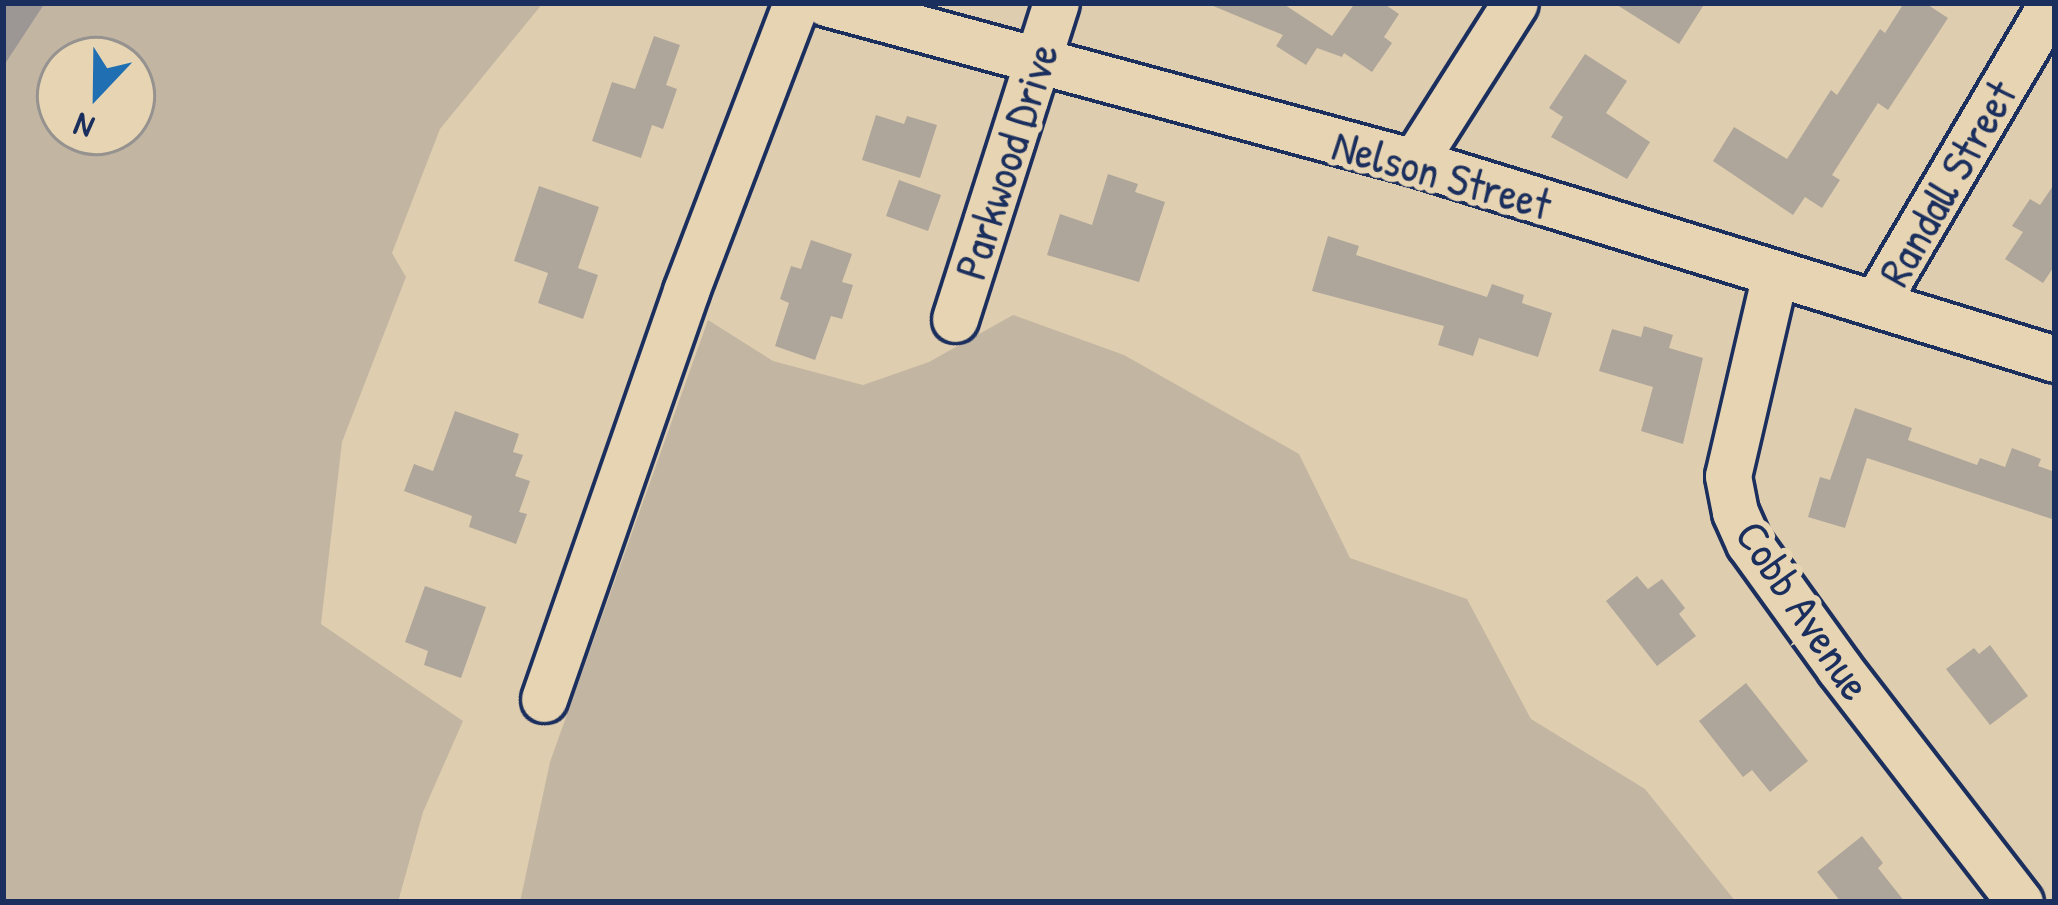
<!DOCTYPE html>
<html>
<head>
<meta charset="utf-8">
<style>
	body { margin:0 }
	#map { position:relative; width:2058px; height:905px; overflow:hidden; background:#dfcdaf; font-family:"Patrick Hand",sans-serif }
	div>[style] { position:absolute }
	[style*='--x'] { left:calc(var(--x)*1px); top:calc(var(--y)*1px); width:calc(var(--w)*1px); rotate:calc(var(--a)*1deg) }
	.green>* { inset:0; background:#c2b6a3 }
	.water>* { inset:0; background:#9c9694 }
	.building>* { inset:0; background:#aea69a }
	.roads { filter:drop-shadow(3px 0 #1b2f5e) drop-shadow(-3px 0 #1b2f5e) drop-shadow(0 3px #1b2f5e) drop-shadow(0 -3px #1b2f5e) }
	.minor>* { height:45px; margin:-22.5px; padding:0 22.5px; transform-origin:22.5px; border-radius:22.5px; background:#e7d4b2 }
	span { translate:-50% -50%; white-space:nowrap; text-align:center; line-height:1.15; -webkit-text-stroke:12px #e7d4b2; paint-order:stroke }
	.street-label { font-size:45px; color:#1b2f5e }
	.frame { position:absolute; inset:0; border:6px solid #1b2f5e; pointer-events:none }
	.north { position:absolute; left:36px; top:36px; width:120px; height:120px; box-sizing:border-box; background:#e7d4b2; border:3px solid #959290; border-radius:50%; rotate:202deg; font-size:33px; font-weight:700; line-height:48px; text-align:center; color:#1b2f5e }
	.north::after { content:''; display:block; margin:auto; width:42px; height:54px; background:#1f6fb2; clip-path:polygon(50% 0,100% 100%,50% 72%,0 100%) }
</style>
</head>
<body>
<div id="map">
	<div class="green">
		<i style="clip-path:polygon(evenodd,45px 3px,543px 3px,440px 129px,392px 253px,406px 277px,342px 442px,321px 624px,463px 721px,423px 812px,398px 902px,3px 902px,3px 67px,45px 3px,60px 60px,132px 60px,132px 132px,60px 132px,60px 60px)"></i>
		<i style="clip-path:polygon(1013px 315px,1124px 355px,1299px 454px,1350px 558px,1467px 599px,1531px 719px,1645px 789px,1736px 902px,520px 902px,550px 762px,708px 320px,773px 361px,863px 385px,929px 362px)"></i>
	</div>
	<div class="water">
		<i style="clip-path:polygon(3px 3px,45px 3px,3px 67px)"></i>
	</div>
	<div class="building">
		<i style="clip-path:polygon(1206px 3px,1282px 3px,1332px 36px,1355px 3px,1383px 3px,1399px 14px,1384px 37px,1392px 43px,1372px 72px,1344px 53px,1342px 57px,1317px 48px,1306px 65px,1276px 46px,1283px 35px)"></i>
		<i style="clip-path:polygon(1614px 3px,1705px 3px,1679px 44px)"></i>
		<i style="clip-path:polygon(1904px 3px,1925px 3px,1948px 18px,1888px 110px,1878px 103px,1832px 175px,1840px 180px,1822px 208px,1805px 197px,1793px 215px,1713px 161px,1734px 127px,1787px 159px,1831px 90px,1837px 95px,1880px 29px,1885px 33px)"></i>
		<i style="clip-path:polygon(654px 36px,680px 45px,666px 85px,677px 89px,663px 129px,652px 125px,641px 158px,592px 141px,612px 82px,635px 89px)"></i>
		<i style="clip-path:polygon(1585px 54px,1627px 81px,1606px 113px,1650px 142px,1627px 179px,1551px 137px,1563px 117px,1549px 108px)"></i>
		<i style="clip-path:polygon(876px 115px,904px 124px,907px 116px,937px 125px,920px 178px,862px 160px)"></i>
		<i style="clip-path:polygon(1108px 174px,1138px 184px,1135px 192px,1165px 202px,1139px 282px,1047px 255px,1060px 214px,1092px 225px)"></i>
		<i style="clip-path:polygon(899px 180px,941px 195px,928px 231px,886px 216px)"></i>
		<i style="clip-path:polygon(2055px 183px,2055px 265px,2043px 283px,2005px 259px,2023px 232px,2012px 226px,2030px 199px,2040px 205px)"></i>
		<i style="clip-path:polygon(539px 186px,599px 207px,578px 268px,598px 275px,583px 319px,538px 303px,548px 273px,514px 261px)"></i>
		<i style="clip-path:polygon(1328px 236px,1359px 246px,1356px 255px,1487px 297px,1492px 284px,1524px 295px,1522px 303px,1552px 313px,1538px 357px,1479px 338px,1473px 356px,1438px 345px,1444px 326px,1312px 291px)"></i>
		<i style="clip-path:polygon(811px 240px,852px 254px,842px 282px,853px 285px,842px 319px,831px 316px,815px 360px,775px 346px,789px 303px,780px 299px,791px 266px,801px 269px)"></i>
		<i style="clip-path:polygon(1644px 326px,1673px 335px,1669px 348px,1703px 358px,1683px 444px,1641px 431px,1653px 387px,1599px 371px,1612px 329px,1641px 337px)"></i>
		<i style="clip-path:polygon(1855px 408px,1912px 428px,1908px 440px,1977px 465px,1980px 458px,2005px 467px,2012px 448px,2041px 459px,2038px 466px,2055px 472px,2055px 520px,1867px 458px,1845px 528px,1808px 517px,1820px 477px,1830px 480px)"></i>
		<i style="clip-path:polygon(455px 411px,519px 434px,513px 452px,523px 455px,515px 476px,530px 481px,519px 512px,527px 514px,516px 544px,469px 527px,472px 516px,404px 491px,414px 464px,433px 471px)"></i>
		<i style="clip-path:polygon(1637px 576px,1648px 589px,1662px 579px,1685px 608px,1679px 614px,1696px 636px,1657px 666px,1606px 601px)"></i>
		<i style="clip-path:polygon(425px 586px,486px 607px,461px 678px,424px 665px,428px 651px,405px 642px)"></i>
		<i style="clip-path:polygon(1990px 645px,2028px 696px,1990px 725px,1946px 669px,1974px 648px,1979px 654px)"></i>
		<i style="clip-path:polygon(1746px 683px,1808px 761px,1770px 792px,1752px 770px,1743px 777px,1699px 721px)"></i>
		<i style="clip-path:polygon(1862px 836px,1883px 863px,1878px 868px,1905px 902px,1841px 902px,1817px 872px)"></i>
	</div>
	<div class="roads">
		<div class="minor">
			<i style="--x:826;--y:3;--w:609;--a:15.13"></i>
			<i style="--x:1414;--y:162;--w:671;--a:17.08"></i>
			<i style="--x:1414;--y:162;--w:188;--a:-57.6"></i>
			<i style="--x:1775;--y:274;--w:207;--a:103.1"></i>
			<i style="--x:1728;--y:476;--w:37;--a:79"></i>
			<i style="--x:1735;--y:512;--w:34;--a:66"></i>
			<i style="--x:1749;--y:543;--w:154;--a:54.2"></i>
			<i style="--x:1839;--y:668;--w:296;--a:52.3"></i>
			<i style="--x:1877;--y:301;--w:346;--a:-59.6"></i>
			<i style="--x:955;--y:319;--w:332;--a:-72.3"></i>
			<i style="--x:544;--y:699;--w:432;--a:-70.8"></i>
			<i style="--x:686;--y:291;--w:308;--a:-69.1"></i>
		</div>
	</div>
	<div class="street-label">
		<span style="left:1006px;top:161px;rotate:-72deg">Parkwood Drive</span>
		<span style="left:1442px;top:174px;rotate:16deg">Nelson Street</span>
		<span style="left:1947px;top:183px;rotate:-60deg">Randall Street</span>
		<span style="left:1804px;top:610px;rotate:56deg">Cobb Avenue</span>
	</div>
	<div class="frame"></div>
	<div class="north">N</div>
</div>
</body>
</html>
